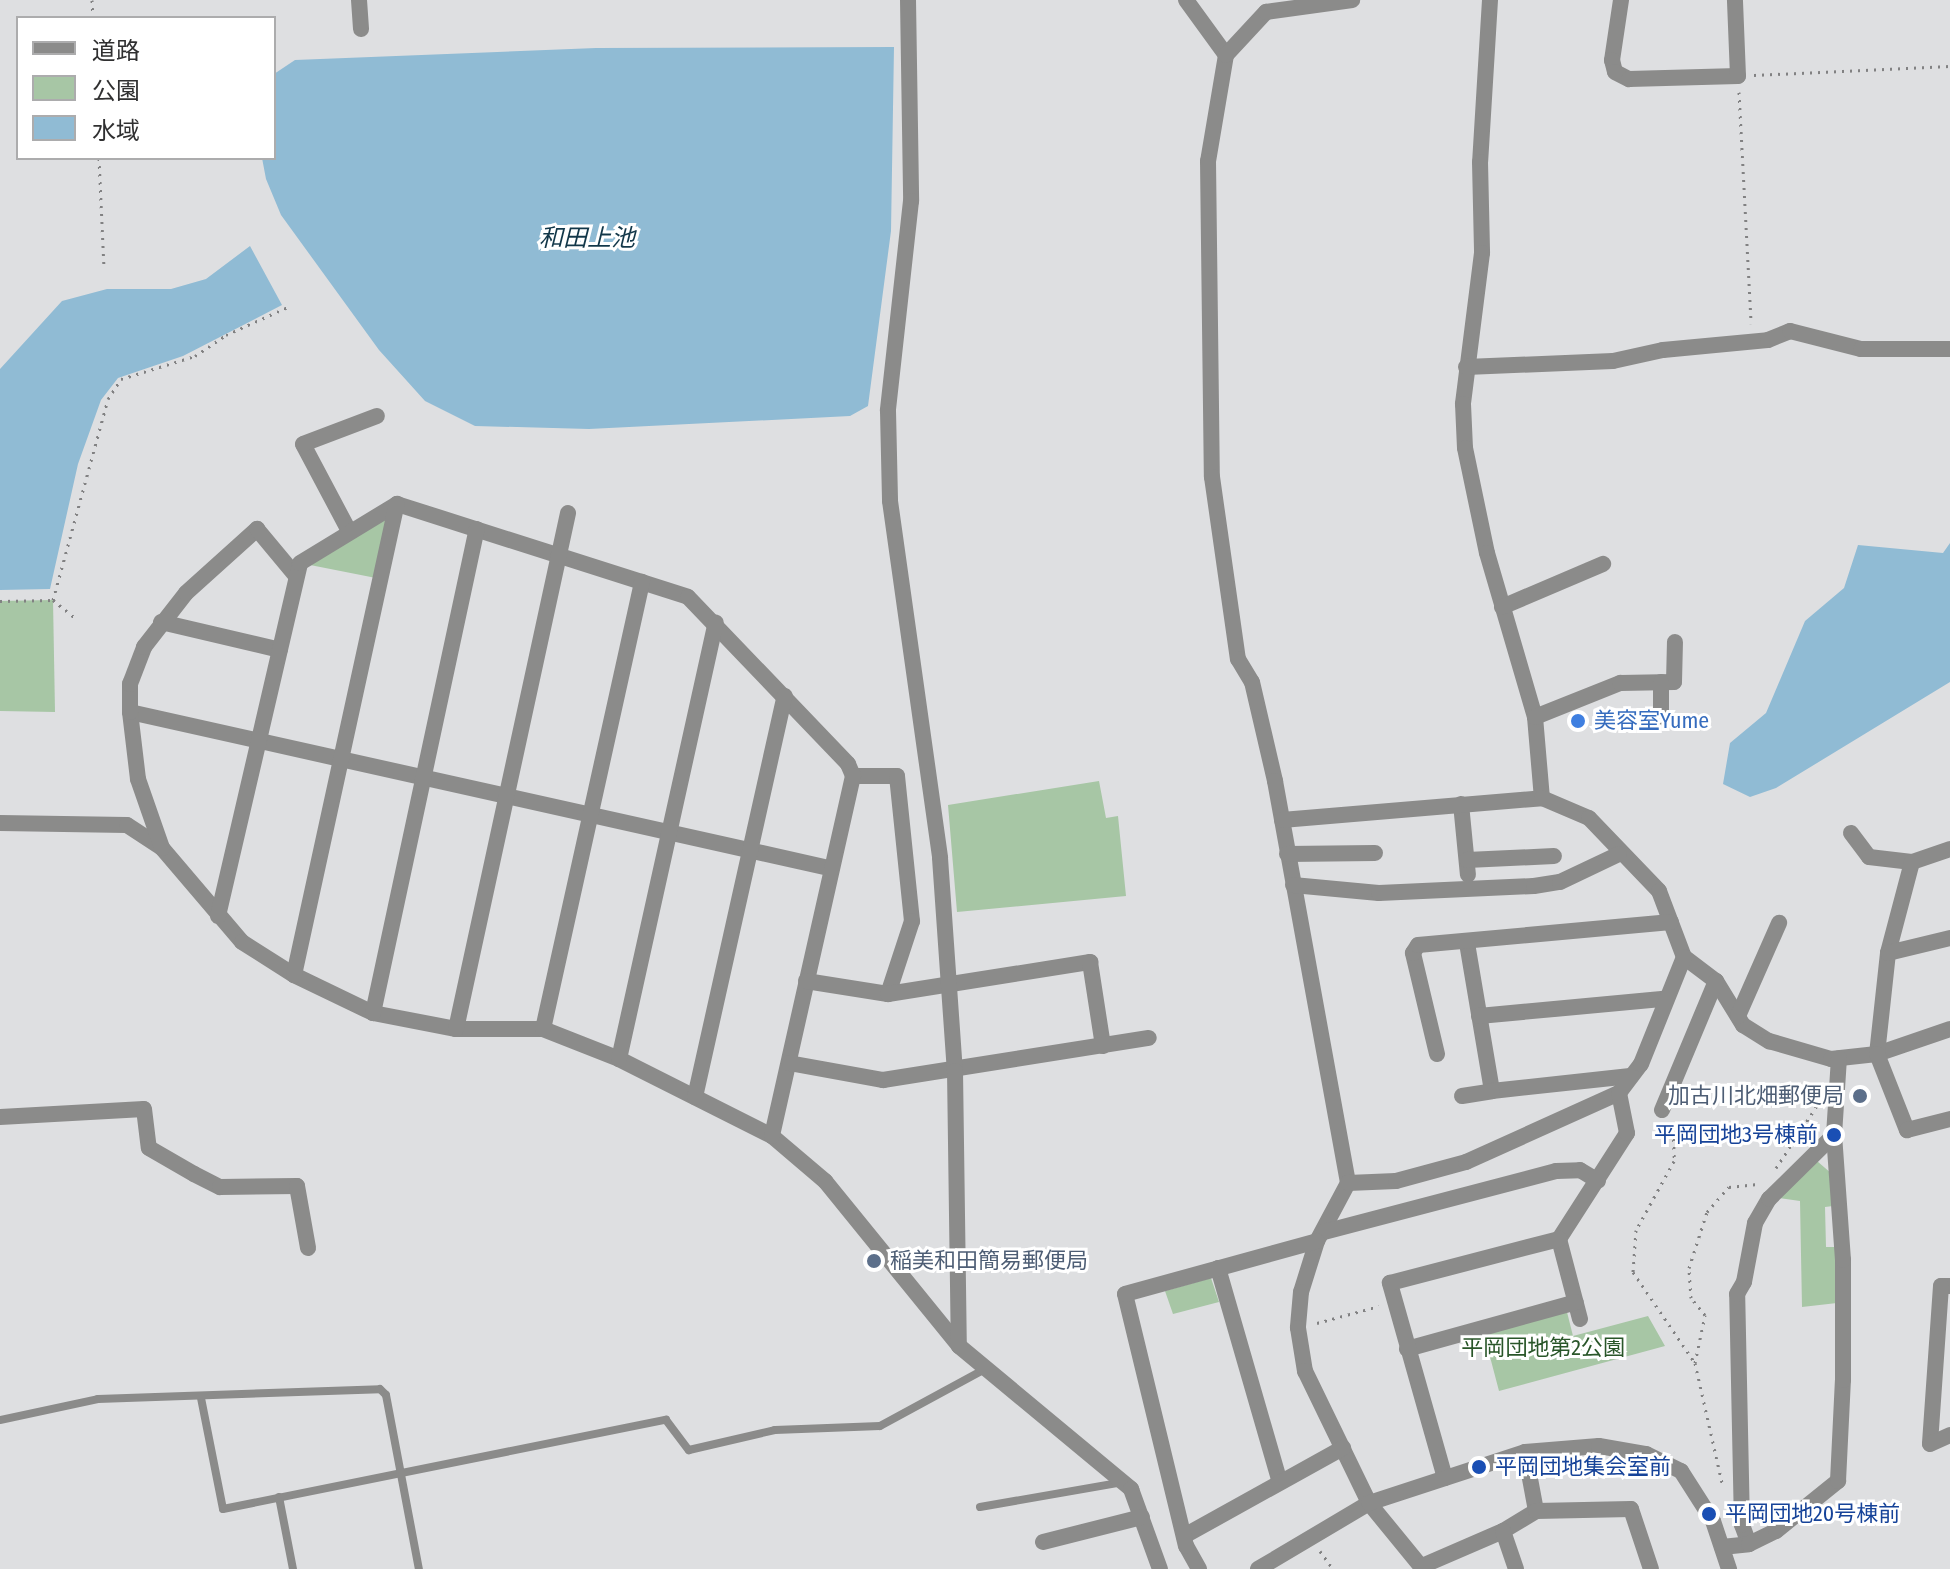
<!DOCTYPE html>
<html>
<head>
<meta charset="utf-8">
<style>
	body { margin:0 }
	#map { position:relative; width:1950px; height:1569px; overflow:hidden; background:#dedfe1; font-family:"Fira Sans Condensed","Noto Sans JP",sans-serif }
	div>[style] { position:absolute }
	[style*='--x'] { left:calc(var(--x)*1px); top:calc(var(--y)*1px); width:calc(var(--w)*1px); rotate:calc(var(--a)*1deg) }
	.green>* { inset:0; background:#a7c6a5 }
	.water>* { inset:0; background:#90bbd4 }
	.path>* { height:3px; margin-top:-1.5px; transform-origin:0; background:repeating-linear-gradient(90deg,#818182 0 2px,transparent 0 8px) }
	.service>* { height:8px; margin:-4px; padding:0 4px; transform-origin:4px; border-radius:4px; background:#8b8b8a }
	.minor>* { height:16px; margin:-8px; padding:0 8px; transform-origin:8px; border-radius:8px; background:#8b8b8a }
	.tertiary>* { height:16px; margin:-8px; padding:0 8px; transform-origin:8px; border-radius:8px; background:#8b8b8a }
	.dots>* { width:22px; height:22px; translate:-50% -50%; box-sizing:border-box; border:4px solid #fff; border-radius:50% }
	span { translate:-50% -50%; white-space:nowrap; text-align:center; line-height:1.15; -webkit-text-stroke:6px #fff; paint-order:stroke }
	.shop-label { font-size:22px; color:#366cbe }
	.left { translate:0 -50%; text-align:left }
	.service-label { font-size:22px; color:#4e5e75 }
	.right { translate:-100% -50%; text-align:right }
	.transit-label { font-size:22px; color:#164399 }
	.park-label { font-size:22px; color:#295629 }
	.water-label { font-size:24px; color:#123749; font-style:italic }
	.legend { position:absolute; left:16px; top:16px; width:260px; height:144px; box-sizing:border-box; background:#fff; border:2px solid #acacad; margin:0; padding:10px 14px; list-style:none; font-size:24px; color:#303031 }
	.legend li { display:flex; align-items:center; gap:16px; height:40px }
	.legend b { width:40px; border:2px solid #acacad }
</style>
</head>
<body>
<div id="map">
	<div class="green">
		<i style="clip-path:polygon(397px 504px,381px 579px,300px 563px)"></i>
		<i style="clip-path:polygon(53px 600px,55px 712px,0 711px,0 601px)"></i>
		<i style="clip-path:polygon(1099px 781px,1106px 818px,1118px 816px,1126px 896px,957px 912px,948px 805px)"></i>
		<i style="clip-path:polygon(1817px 1161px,1832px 1174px,1833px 1206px,1825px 1207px,1826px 1247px,1838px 1247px,1837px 1303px,1802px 1307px,1800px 1201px,1779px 1198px)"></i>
		<i style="clip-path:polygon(1211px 1278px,1219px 1302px,1173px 1314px,1165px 1291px)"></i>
		<i style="clip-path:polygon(1567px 1312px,1573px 1336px,1648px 1316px,1665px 1346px,1499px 1391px,1484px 1334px)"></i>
	</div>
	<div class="water">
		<i style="clip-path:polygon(894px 47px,891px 231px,868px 406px,850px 416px,589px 429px,475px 426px,425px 401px,379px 350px,281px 215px,266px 179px,262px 158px,274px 158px,274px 74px,295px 60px,596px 48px)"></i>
		<i style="clip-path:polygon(250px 246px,282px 305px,183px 356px,118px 378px,101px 400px,78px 464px,50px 589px,0 590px,0 369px,62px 301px,107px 289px,171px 289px,206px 279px)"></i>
		<i style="clip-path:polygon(1950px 543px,1950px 682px,1776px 788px,1750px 797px,1723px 784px,1730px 743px,1766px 713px,1805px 621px,1844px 588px,1858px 545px,1943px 553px)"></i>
	</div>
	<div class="path">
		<i style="--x:92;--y:0;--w:18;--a:87"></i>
		<i style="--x:1754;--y:75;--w:196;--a:-2.6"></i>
		<i style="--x:1739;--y:92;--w:232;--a:87"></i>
		<i style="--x:99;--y:158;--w:110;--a:87.4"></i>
		<i style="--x:53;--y:600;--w:27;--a:39"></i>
		<i style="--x:0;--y:601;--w:53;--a:-1.1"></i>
		<i style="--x:53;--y:600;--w:208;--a:-74.7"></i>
		<i style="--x:108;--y:399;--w:24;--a:-57"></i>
		<i style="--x:121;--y:379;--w:77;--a:-17.3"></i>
		<i style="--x:195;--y:356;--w:37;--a:-34"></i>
		<i style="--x:226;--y:335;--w:70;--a:-24.4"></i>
		<i style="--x:1673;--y:1123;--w:38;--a:88"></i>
		<i style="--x:1674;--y:1161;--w:79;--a:118.8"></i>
		<i style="--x:1636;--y:1230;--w:42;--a:94.1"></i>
		<i style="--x:1633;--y:1272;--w:110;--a:55.7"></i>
		<i style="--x:1695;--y:1363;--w:127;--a:77.3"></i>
		<i style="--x:1776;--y:1168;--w:80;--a:-56.7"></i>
		<i style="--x:1317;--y:1323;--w:64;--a:-15.3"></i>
		<i style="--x:1695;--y:1363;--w:49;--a:-78.2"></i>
		<i style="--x:1705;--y:1315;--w:22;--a:-129"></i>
		<i style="--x:1691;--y:1298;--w:30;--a:-94"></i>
		<i style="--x:1689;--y:1268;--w:59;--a:-72.2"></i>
		<i style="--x:1707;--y:1212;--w:33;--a:-49"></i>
		<i style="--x:1729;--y:1187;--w:31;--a:-6"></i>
		<i style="--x:1320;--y:1551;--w:22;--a:54"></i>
	</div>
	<div class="service">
		<i style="--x:201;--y:1398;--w:113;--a:78.8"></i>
		<i style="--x:223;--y:1509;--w:452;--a:-11.4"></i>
		<i style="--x:666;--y:1420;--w:38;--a:53"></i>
		<i style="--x:689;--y:1450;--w:88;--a:-13.1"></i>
		<i style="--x:775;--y:1430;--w:105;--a:-2.2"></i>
		<i style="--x:880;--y:1426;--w:119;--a:-28.5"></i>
		<i style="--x:0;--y:1420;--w:100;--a:-12.1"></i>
		<i style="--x:98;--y:1399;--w:282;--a:-2"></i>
		<i style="--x:380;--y:1389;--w:8;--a:45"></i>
		<i style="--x:386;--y:1395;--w:177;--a:79.3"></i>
		<i style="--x:279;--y:1497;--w:73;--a:79"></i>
		<i style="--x:980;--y:1507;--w:145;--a:-9.9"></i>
	</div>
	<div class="minor">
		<i style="--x:359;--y:0;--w:29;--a:86"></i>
		<i style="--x:1186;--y:0;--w:68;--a:54"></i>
		<i style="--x:1226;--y:55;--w:108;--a:99.6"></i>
		<i style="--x:1208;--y:161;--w:316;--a:89.3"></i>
		<i style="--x:1212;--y:477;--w:184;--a:81.9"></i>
		<i style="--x:1238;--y:659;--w:27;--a:59"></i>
		<i style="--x:1252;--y:682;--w:102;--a:76.9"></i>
		<i style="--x:1275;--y:781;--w:409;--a:79.7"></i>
		<i style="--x:1348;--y:1183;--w:66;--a:118.1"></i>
		<i style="--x:1317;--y:1241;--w:53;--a:107.4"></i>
		<i style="--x:1301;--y:1292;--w:36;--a:95"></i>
		<i style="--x:1298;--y:1328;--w:44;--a:80.8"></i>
		<i style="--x:1305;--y:1371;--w:147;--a:64.1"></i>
		<i style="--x:1369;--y:1503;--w:85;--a:50.7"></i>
		<i style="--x:1490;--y:0;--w:162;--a:93.5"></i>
		<i style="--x:1480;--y:162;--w:91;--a:88.7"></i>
		<i style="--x:1482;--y:253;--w:152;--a:97.2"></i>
		<i style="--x:1463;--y:404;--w:44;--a:87.4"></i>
		<i style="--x:1465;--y:448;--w:107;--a:78.2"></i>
		<i style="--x:1487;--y:553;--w:171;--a:73.7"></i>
		<i style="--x:1535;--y:717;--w:81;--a:85.1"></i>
		<i style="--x:1621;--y:0;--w:61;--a:98.5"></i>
		<i style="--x:1612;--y:60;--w:12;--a:76"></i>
		<i style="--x:1615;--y:72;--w:16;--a:27"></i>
		<i style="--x:1629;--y:79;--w:109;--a:-1.6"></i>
		<i style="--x:1738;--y:76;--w:76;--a:-92.3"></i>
		<i style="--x:1226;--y:55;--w:59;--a:-47.1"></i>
		<i style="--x:1266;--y:12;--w:87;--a:-7.9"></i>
		<i style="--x:1466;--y:367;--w:147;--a:-2.3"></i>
		<i style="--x:1613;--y:361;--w:51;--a:-12.4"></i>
		<i style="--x:1663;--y:350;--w:105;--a:-5.4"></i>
		<i style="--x:1768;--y:340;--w:24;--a:-22"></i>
		<i style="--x:1790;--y:331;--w:73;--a:14.2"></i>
		<i style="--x:1861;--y:349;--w:89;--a:0"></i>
		<i style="--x:349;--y:531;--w:98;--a:-117.9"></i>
		<i style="--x:303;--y:444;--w:79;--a:-20.7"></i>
		<i style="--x:1502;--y:607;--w:110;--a:-23.1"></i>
		<i style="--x:161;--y:622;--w:122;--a:13.2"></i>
		<i style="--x:130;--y:712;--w:716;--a:12.58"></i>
		<i style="--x:1535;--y:717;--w:92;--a:-21.8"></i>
		<i style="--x:1620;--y:683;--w:54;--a:-1.1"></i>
		<i style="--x:1674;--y:682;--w:40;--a:-88.6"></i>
		<i style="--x:1661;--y:718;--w:36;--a:-90"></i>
		<i style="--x:853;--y:776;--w:44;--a:0"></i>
		<i style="--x:897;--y:776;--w:146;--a:84.1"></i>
		<i style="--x:912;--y:921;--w:77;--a:108.2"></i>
		<i style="--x:1461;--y:804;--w:71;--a:84.4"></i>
		<i style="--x:1282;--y:820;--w:261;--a:-4.8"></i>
		<i style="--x:1542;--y:798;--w:51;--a:23.1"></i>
		<i style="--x:1589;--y:818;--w:101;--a:46.2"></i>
		<i style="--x:1659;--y:891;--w:71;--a:69.3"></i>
		<i style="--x:1684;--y:957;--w:40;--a:37"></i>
		<i style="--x:1716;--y:981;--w:52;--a:58.5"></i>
		<i style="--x:1743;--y:1025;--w:31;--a:32"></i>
		<i style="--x:1769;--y:1041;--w:65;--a:16.2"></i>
		<i style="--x:1831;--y:1059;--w:46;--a:-6.2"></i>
		<i style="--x:1877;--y:1054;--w:77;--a:-18.9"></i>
		<i style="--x:0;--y:823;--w:127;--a:0.9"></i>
		<i style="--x:127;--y:825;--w:42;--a:33.3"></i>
		<i style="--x:162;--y:848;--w:123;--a:49.6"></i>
		<i style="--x:242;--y:942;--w:62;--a:32.4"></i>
		<i style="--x:294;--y:975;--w:88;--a:25.7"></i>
		<i style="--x:373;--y:1013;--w:85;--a:10.9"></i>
		<i style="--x:456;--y:1029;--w:87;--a:0"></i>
		<i style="--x:543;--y:1029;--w:82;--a:21.5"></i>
		<i style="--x:619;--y:1059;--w:171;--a:26.7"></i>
		<i style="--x:772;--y:1136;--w:70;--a:40.3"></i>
		<i style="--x:825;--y:1181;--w:213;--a:50.9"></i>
		<i style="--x:959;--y:1346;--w:224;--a:39.7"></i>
		<i style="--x:1131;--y:1489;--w:85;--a:70.1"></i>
		<i style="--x:1851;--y:833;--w:30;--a:53"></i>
		<i style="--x:1869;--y:857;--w:43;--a:6.6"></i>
		<i style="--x:162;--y:848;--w:73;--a:-109.2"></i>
		<i style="--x:138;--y:779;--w:67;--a:-96.8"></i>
		<i style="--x:130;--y:712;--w:28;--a:-90"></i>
		<i style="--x:130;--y:684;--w:40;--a:-69"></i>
		<i style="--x:144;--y:647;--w:68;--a:-52.1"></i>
		<i style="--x:186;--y:593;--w:96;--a:-42"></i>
		<i style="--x:257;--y:529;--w:61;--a:50.3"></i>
		<i style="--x:1950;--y:849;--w:40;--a:161.1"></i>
		<i style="--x:1912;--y:862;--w:94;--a:104.8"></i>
		<i style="--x:1888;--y:953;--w:102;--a:96.2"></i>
		<i style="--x:1877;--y:1054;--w:82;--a:68.5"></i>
		<i style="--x:1907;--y:1130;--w:44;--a:-14.3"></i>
		<i style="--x:1287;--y:854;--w:88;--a:-0.7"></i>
		<i style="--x:1467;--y:860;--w:87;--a:-2.6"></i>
		<i style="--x:1293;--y:885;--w:86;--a:5.3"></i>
		<i style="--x:1379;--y:893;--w:155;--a:-2.6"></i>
		<i style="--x:1534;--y:886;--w:26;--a:-9"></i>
		<i style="--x:1560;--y:882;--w:65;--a:-25.4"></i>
		<i style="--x:218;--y:916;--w:362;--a:-76.9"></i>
		<i style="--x:300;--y:563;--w:114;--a:-31.3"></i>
		<i style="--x:397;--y:504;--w:305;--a:17.7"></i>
		<i style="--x:688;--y:597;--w:231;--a:46.2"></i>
		<i style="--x:848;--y:764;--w:13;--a:67"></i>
		<i style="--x:853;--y:776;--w:369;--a:102.7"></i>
		<i style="--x:1467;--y:943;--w:150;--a:80.4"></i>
		<i style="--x:1492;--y:1091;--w:139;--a:-6.2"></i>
		<i style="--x:1888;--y:953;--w:64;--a:-13.6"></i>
		<i style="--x:294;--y:975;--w:482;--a:-77.7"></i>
		<i style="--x:806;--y:981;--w:83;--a:9"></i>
		<i style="--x:888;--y:994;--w:205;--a:-9"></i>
		<i style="--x:1090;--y:962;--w:85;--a:81.2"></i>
		<i style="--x:373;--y:1013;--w:495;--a:-77.9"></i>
		<i style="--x:1479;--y:1016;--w:186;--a:-5.3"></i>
		<i style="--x:1738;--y:1016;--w:102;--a:-66.2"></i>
		<i style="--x:456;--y:1029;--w:528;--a:-77.75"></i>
		<i style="--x:543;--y:1029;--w:458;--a:-77.5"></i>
		<i style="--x:1437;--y:1054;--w:104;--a:-103.4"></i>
		<i style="--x:1413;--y:953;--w:9;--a:-58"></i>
		<i style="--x:1418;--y:945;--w:254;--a:-5.2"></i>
		<i style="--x:619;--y:1059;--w:447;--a:-77.5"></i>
		<i style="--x:789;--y:1063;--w:96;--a:10.3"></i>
		<i style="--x:883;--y:1080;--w:269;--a:-9"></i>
		<i style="--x:1462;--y:1096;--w:30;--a:-9"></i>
		<i style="--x:695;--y:1097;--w:411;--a:-77.4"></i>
		<i style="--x:1662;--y:1110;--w:140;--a:-67.3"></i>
		<i style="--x:0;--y:1117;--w:144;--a:-3.2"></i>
		<i style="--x:144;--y:1109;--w:39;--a:83"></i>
		<i style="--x:149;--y:1148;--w:52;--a:30"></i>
		<i style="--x:194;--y:1174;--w:29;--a:27"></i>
		<i style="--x:220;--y:1187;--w:77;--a:-0.7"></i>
		<i style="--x:297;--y:1186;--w:63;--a:79.9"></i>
		<i style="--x:1348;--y:1183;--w:48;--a:-2.4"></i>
		<i style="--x:1396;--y:1181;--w:73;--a:-15.2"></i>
		<i style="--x:1466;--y:1162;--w:168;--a:-24.3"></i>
		<i style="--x:1324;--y:1232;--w:240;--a:-14.7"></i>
		<i style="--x:1556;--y:1171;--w:24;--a:-2"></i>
		<i style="--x:1580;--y:1170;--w:21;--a:31"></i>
		<i style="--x:1218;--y:1268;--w:221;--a:73.9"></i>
		<i style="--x:1950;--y:1286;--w:9;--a:180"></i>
		<i style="--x:1941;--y:1286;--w:158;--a:94"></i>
		<i style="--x:1930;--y:1444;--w:22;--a:-24"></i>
		<i style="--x:1580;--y:1319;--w:83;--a:-104.7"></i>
		<i style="--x:1559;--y:1239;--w:126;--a:-57.3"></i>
		<i style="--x:1627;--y:1133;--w:41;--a:-101.3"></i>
		<i style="--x:1619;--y:1093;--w:36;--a:-53"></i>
		<i style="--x:1641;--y:1064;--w:115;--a:-68.1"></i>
		<i style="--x:1407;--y:1349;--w:175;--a:-15.5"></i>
		<i style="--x:1525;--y:1452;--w:60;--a:79.4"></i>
		<i style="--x:1445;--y:1478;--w:203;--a:-105.8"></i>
		<i style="--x:1390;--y:1283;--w:175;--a:-14.6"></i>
		<i style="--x:1503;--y:1531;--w:39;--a:-31"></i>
		<i style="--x:1536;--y:1511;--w:95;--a:-1.2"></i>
		<i style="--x:1631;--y:1509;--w:63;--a:71.6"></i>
		<i style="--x:1184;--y:1536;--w:182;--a:-29"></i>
		<i style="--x:1043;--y:1542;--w:102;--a:-14.2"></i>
		<i style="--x:1749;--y:1544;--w:20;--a:-110"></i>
		<i style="--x:1742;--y:1525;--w:231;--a:-91.2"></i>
		<i style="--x:1737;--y:1294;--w:14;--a:-60"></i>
		<i style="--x:1744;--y:1282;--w:60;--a:-79.4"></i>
		<i style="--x:1755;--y:1223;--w:28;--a:-60"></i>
		<i style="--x:1769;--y:1199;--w:91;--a:-44.6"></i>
		<i style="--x:1722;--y:1547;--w:27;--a:-6"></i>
		<i style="--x:1749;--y:1544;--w:30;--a:-26"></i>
		<i style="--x:1776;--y:1531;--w:80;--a:-38.9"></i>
		<i style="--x:1838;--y:1481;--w:101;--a:-87.2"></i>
		<i style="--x:1843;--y:1380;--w:120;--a:-90"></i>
		<i style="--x:1843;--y:1260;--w:125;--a:-94.1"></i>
		<i style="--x:1834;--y:1135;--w:77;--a:-86.3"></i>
		<i style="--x:1422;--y:1566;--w:88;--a:-23.4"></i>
		<i style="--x:1503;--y:1531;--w:40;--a:71.1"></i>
		<i style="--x:1199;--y:1569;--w:26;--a:-119"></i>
		<i style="--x:1186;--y:1546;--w:259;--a:-103.6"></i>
		<i style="--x:1125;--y:1294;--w:199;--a:-15.4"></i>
		<i style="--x:1258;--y:1569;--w:129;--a:-30.7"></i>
		<i style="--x:1369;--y:1503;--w:164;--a:-18.1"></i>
		<i style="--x:1525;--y:1452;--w:74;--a:-4.6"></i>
		<i style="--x:1599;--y:1446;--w:48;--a:9.7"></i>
		<i style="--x:1646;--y:1454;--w:39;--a:26"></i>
		<i style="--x:1681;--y:1471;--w:59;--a:57.4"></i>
		<i style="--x:1713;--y:1521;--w:51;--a:71.6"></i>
	</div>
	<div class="tertiary">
		<i style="--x:908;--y:0;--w:201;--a:89.1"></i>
		<i style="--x:911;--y:201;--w:211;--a:96.3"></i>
		<i style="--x:888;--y:411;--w:90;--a:88.7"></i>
		<i style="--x:890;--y:501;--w:360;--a:82"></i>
		<i style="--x:940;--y:858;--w:214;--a:86"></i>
		<i style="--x:955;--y:1071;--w:275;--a:89.2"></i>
	</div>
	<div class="dots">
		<i style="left:1578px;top:721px;background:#3f7fe0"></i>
		<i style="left:1860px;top:1096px;background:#5c6f8a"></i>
		<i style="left:1834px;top:1135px;background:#1a4fb4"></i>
		<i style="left:874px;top:1261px;background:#5c6f8a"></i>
		<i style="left:1479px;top:1467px;background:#1a4fb4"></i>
		<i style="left:1709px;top:1514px;background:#1a4fb4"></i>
	</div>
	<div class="shop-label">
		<span class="left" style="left:1594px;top:721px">美容室Yume</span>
	</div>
	<div class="service-label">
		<span class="right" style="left:1844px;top:1096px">加古川北畑郵便局</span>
		<span class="left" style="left:890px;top:1261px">稲美和田簡易郵便局</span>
	</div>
	<div class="transit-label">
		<span class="right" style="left:1818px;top:1135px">平岡団地3号棟前</span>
		<span class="left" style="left:1495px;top:1467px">平岡団地集会室前</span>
		<span class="left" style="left:1725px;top:1514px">平岡団地20号棟前</span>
	</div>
	<div class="park-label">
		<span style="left:1543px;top:1348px">平岡団地第2公園</span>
	</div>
	<div class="water-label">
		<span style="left:587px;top:239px">和田上池</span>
	</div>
	<ul class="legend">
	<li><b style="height:10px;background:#8b8b8a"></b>道路</li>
	<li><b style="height:22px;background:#a7c6a5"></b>公園</li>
	<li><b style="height:22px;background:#90bbd4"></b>水域</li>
	</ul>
</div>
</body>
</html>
